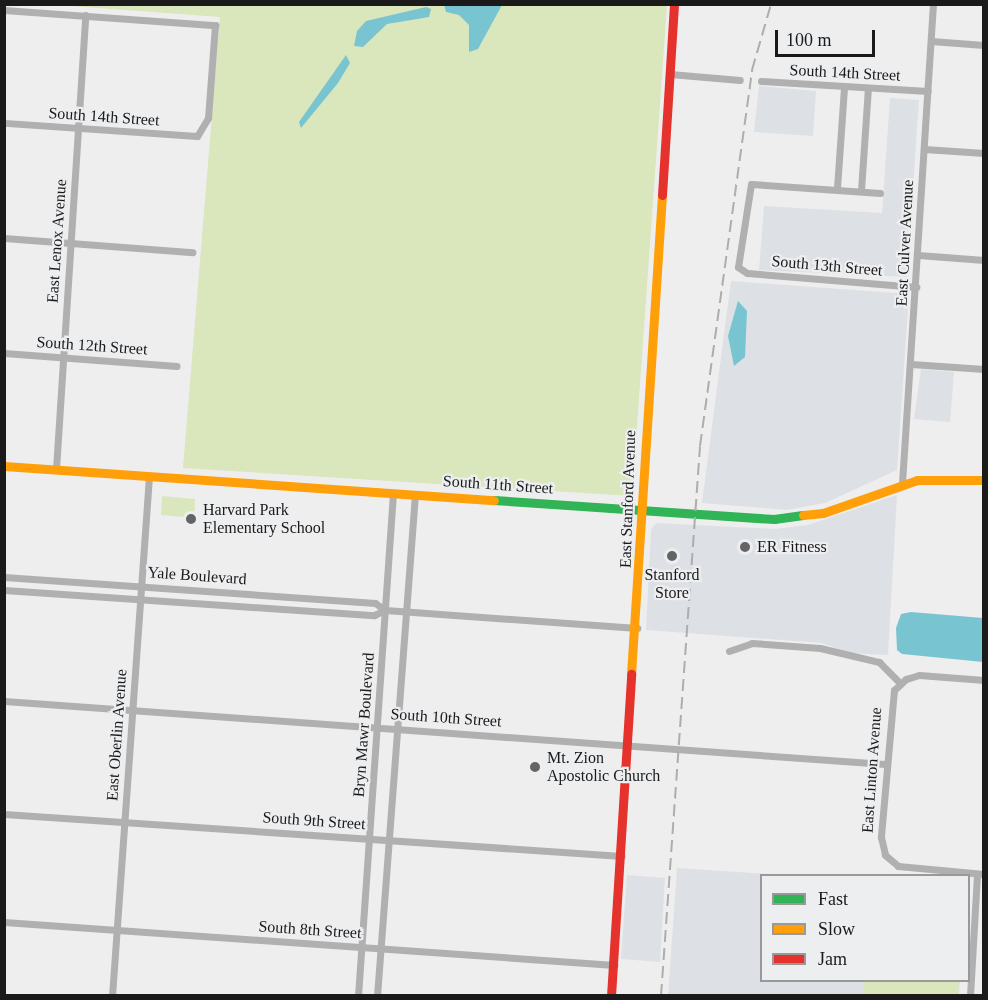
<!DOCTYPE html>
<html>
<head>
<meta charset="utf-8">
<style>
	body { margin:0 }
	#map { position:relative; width:988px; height:1000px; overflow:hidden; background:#eeeeef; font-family:"Times New Roman",serif }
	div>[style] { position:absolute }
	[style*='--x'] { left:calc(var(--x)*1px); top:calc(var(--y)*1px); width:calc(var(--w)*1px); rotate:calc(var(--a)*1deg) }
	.built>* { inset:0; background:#dde0e5 }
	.green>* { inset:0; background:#dae6bc }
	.water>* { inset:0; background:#78c5d1 }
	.street>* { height:7px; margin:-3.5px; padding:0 3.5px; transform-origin:3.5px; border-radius:3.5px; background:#b0b0b1 }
	.fast>* { height:9px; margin:-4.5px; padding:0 4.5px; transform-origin:4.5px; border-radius:4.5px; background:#30b455 }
	.slow>* { height:9px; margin:-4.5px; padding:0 4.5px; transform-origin:4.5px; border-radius:4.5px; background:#ff9f0a }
	.jam>* { height:9px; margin:-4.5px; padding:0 4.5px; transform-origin:4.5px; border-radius:4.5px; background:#e5322d }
	.rail>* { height:2px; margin-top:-1px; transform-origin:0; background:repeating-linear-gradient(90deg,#adadae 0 12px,transparent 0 18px) }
	.dots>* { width:16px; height:16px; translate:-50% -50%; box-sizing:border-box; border:3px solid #edeef0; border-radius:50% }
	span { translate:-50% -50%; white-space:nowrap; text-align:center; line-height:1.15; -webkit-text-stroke:4.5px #edeef0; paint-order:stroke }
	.street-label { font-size:16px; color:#1a1a1b }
	.poi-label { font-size:16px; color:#1a1a1b }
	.left { translate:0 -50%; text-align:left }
	.frame { position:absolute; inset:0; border:6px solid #1a1a1b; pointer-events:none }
	.legend { position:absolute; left:760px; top:874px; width:210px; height:108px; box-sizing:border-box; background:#edeef0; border:2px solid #99999b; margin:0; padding:8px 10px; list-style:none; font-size:18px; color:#1a1a1b }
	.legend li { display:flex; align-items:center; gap:12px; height:30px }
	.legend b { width:30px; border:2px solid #99999b }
	.scale { position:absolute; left:775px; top:30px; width:100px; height:27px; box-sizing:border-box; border:3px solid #1a1a1b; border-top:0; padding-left:8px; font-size:18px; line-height:21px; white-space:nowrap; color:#1a1a1b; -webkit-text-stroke:4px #edeef0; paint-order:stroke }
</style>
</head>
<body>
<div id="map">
	<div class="built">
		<i style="clip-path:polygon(759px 86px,816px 91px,813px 136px,754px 132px)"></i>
		<i style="clip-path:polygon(890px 98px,919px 100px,907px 277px,759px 270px,764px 206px,882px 213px)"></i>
		<i style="clip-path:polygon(731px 281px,909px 294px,897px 470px,825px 503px,787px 510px,702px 503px)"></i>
		<i style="clip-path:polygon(921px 369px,954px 372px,950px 422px,914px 419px)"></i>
		<i style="clip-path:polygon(897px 495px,888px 655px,850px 653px,822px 643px,646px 630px,651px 530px,656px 523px,775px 529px,808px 525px)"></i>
		<i style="clip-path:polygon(677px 868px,784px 875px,762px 876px,762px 980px,960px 981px,959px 995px,668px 996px)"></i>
		<i style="clip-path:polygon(627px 875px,665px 878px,660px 962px,621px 959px)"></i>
	</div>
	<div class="green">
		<i style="clip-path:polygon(58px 5px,667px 5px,632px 496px,183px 468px,220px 17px)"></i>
		<i style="clip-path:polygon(162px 496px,195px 499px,194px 518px,161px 515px)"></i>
		<i style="clip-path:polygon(864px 981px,959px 981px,958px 995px,863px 995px)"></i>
	</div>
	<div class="water">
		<i style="clip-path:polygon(444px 5px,444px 4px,502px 5px,478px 49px,469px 52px,469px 25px,459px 15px,446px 12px)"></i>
		<i style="clip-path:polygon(426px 7px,431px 9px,429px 17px,387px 24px,363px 47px,354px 46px,357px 31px,366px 21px)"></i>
		<i style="clip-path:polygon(346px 55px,350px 63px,338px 83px,301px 128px,299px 122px)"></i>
		<i style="clip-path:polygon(738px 301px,747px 311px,745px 357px,734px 366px,728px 336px)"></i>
		<i style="clip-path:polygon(911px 612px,983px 618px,983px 662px,902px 654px,897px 650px,896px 628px,901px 614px)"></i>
	</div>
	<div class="street">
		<i style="--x:4;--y:10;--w:212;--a:4.1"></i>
		<i style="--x:215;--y:25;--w:93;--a:94.3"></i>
		<i style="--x:208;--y:118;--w:21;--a:121"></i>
		<i style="--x:197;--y:136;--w:193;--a:-176.1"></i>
		<i style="--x:931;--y:41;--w:53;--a:4.3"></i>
		<i style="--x:670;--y:74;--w:70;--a:4.9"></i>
		<i style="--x:761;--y:81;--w:167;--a:3.4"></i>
		<i style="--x:924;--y:149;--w:60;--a:3.8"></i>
		<i style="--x:837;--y:188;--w:101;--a:-86"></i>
		<i style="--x:861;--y:190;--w:102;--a:-86.1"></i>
		<i style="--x:880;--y:193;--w:129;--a:-176"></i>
		<i style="--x:751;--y:184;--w:84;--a:98.9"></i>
		<i style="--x:738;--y:267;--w:11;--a:34"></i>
		<i style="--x:747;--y:273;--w:170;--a:4.7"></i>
		<i style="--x:4;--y:238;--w:189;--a:4.3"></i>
		<i style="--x:918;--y:255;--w:66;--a:4.3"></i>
		<i style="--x:4;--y:353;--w:173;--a:4.3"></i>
		<i style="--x:911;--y:364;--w:73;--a:3.9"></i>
		<i style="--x:56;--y:469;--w:455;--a:-86.3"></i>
		<i style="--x:902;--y:483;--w:480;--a:-86.3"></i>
		<i style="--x:4;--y:577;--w:372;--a:4"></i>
		<i style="--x:375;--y:603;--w:12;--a:35"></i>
		<i style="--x:4;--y:590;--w:371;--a:3.9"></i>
		<i style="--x:374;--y:615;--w:12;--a:-24"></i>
		<i style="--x:385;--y:610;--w:253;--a:4.1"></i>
		<i style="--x:729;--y:651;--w:24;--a:-19"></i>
		<i style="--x:752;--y:643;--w:68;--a:4.2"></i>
		<i style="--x:820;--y:648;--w:61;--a:13.3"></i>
		<i style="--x:879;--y:662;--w:30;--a:45"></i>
		<i style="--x:984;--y:680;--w:65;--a:-175.6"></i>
		<i style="--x:919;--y:675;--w:14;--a:163"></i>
		<i style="--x:906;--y:679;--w:16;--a:137"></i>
		<i style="--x:894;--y:690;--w:148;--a:95.1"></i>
		<i style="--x:881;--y:837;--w:18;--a:77"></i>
		<i style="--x:885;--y:855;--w:17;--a:40"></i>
		<i style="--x:898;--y:866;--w:86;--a:5.3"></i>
		<i style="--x:4;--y:701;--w:883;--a:4.09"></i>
		<i style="--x:4;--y:814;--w:619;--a:3.89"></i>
		<i style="--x:4;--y:922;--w:612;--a:4.03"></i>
		<i style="--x:112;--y:996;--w:521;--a:-85.93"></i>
		<i style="--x:358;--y:996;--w:504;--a:-86.02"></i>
		<i style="--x:377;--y:996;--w:503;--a:-85.67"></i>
		<i style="--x:970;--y:996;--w:122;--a:-86.7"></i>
	</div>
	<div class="fast">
		<i style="--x:494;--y:500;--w:281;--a:3.9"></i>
		<i style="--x:774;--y:519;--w:29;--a:-8"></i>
	</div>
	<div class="slow">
		<i style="--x:4;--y:466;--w:491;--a:4"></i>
		<i style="--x:803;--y:515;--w:20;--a:-6"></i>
		<i style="--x:823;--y:513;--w:100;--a:-19.3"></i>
		<i style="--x:917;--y:480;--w:67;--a:0"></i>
		<i style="--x:631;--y:674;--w:480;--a:-86.3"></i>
	</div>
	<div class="jam">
		<i style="--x:662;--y:195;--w:191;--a:-86.4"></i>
		<i style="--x:611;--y:996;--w:323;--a:-86.4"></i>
	</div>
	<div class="rail">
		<i style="--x:661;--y:996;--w:551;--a:-85.94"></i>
		<i style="--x:700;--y:446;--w:380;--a:-82.1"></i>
		<i style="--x:752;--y:70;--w:69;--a:-73.9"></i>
	</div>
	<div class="dots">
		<i style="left:191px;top:519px;background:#646465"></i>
		<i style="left:745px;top:547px;background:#646465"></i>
		<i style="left:672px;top:556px;background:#646465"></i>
		<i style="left:535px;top:767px;background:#646465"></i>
	</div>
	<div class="street-label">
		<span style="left:845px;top:73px;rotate:3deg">South 14th Street</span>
		<span style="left:104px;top:117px;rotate:4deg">South 14th Street</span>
		<span style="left:57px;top:241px;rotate:-86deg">East Lenox Avenue</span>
		<span style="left:905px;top:243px;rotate:-87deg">East Culver Avenue</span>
		<span style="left:827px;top:266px;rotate:5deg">South 13th Street</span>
		<span style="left:92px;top:346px;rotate:4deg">South 12th Street</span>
		<span style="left:498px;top:485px;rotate:4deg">South 11th Street</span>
		<span style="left:628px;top:499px;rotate:-88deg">East Stanford Avenue</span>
		<span style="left:197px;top:576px;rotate:4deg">Yale Boulevard</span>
		<span style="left:446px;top:718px;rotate:4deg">South 10th Street</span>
		<span style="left:364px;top:725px;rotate:-86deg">Bryn Mawr Boulevard</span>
		<span style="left:117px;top:735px;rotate:-86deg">East Oberlin Avenue</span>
		<span style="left:872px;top:770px;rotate:-86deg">East Linton Avenue</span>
		<span style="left:314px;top:821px;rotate:4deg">South 9th Street</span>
		<span style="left:310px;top:930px;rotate:4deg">South 8th Street</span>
	</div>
	<div class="poi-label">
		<span class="left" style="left:203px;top:519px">Harvard Park<br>Elementary School</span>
		<span class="left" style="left:757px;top:547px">ER Fitness</span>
		<span style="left:672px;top:584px">Stanford<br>Store</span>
		<span class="left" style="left:547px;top:767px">Mt. Zion<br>Apostolic Church</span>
	</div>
	<div class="frame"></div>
	<ul class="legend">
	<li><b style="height:8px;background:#30b455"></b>Fast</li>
	<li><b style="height:8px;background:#ff9f0a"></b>Slow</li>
	<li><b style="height:8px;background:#e5322d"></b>Jam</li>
	</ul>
	<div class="scale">100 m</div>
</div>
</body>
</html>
